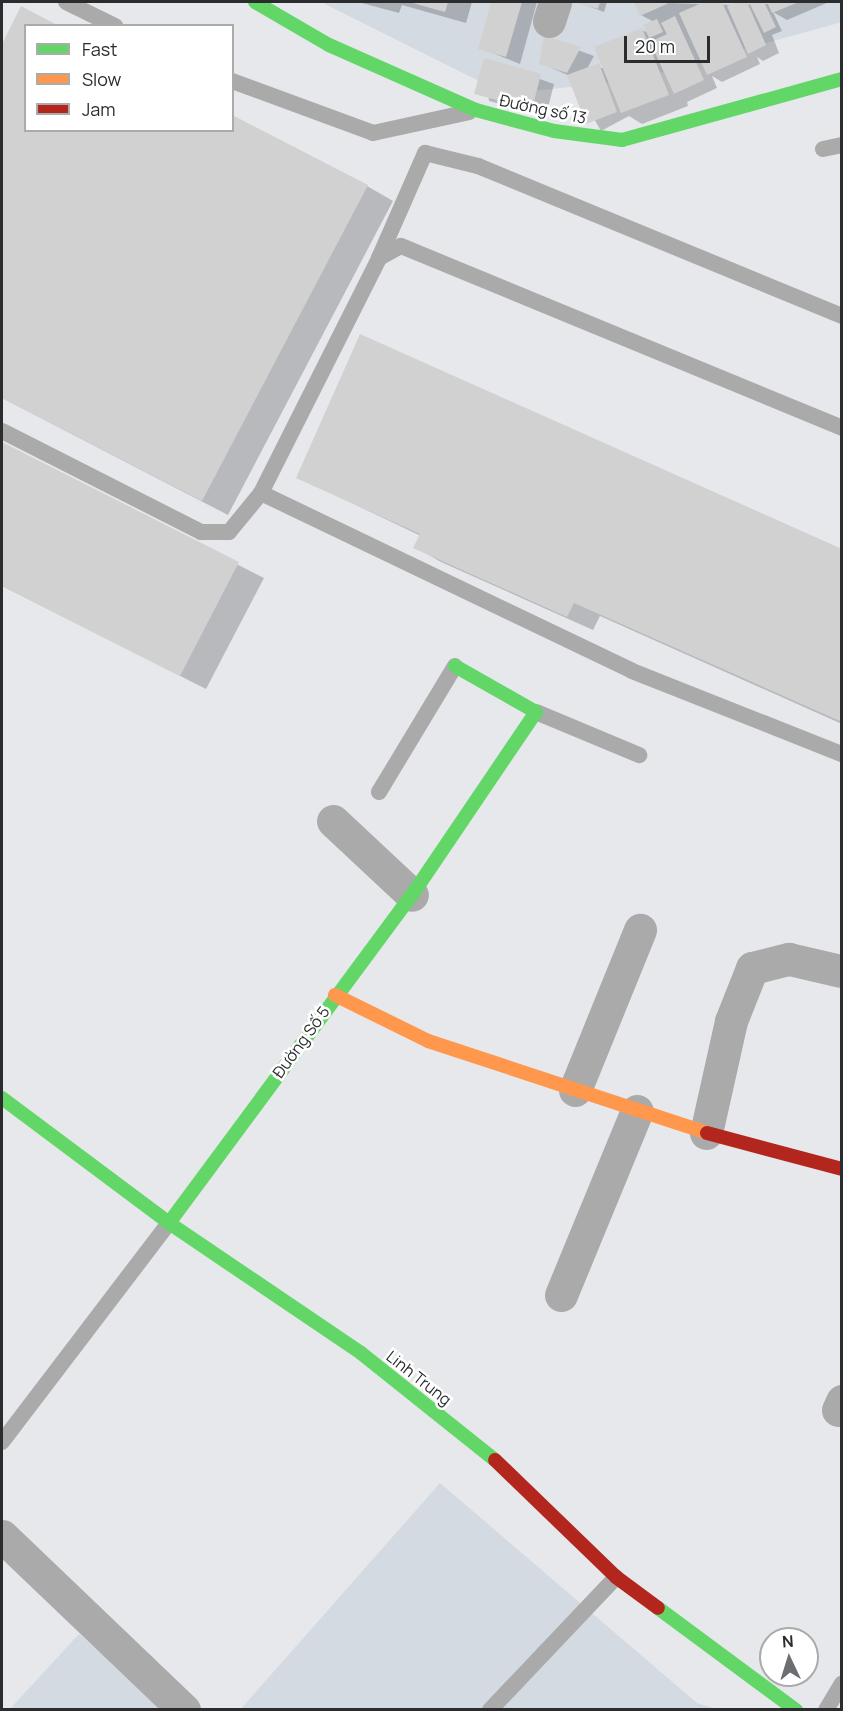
<!DOCTYPE html>
<html>
<head>
<meta charset="utf-8">
<style>
	body { margin:0 }
	#map { position:relative; width:843px; height:1711px; overflow:hidden; background:#e6e8eb; font-family:Manrope,sans-serif }
	div>[style] { position:absolute }
	[style*='--x'] { left:calc(var(--x)*1px); top:calc(var(--y)*1px); width:calc(var(--w)*1px); rotate:calc(var(--a)*1deg) }
	.built>* { inset:0; background:#d4dae1 }
	.shadow>* { inset:0; background:#0003 }
	.building>* { inset:0; background:#d1d1d1 }
	.lane>* { height:16px; margin:-8px; padding:0 8px; transform-origin:8px; border-radius:8px; background:#aaaaab }
	.street>* { height:33px; margin:-16.5px; padding:0 16.5px; transform-origin:16.5px; border-radius:16.5px; background:#aaaaab }
	.fast>* { height:14px; margin:-7px; padding:0 7px; transform-origin:7px; border-radius:7px; background:#63d668 }
	.slow>* { height:14px; margin:-7px; padding:0 7px; transform-origin:7px; border-radius:7px; background:#ff974d }
	.jam>* { height:14px; margin:-7px; padding:0 7px; transform-origin:7px; border-radius:7px; background:#b3261e }
	span { translate:-50% -50%; white-space:nowrap; text-align:center; line-height:1.15; -webkit-text-stroke:5px #fff; paint-order:stroke }
	.street-label { font-size:16px; color:#2b2c2e }
	.frame { position:absolute; inset:0; border:3px solid #2b2c2e; pointer-events:none }
	.legend { position:absolute; left:24px; top:24px; width:210px; height:108px; box-sizing:border-box; background:#fff; border:2px solid #aaabab; margin:0; padding:8px 10px; list-style:none; font-size:18px; color:#2b2c2e }
	.legend li { display:flex; align-items:center; gap:12px; height:30px }
	.legend b { width:30px; border:2px solid #aaabab }
	.north { position:absolute; left:759px; top:1627px; width:60px; height:60px; box-sizing:border-box; background:#fff; border:2px solid #aaabab; border-radius:50%; rotate:356deg; font-size:16px; font-weight:700; line-height:24px; text-align:center; color:#2b2c2e }
	.north::after { content:''; display:block; margin:auto; width:21px; height:27px; background:#6c6e70; clip-path:polygon(50% 0,100% 100%,50% 72%,0 100%) }
	.scale { position:absolute; left:624px; top:36px; width:86px; height:27px; box-sizing:border-box; border:3px solid #2b2c2e; border-top:0; padding-left:8px; font-size:18px; line-height:21px; white-space:nowrap; color:#2b2c2e; -webkit-text-stroke:4px #fff; paint-order:stroke }
</style>
</head>
<body>
<div id="map">
	<div class="built">
		<i style="clip-path:polygon(321px 2px,841px 2px,842px 22px,634px 80px,505px 94px)"></i>
		<i style="clip-path:polygon(440px 1483px,697px 1703px,716px 1709px,240px 1710px)"></i>
		<i style="clip-path:polygon(79px 1634px,167px 1709px,9px 1710px)"></i>
	</div>
	<div class="shadow">
		<i style="clip-path:polygon(358px 2px,472px 2px,466px 23px,402px 5px,399px 13px)"></i>
		<i style="clip-path:polygon(493px 2px,537px 2px,520px 64px,480px 48px)"></i>
		<i style="clip-path:polygon(577px 2px,607px 2px,604px 12px)"></i>
		<i style="clip-path:polygon(635px 2px,734px 5px,829px 2px,787px 20px,773px 12px,782px 31px,772px 35px,779px 53px,763px 61px,757px 57px,760px 64px,722px 82px,712px 76px,717px 88px,687px 102px,688px 106px,642px 124px,629px 116px,601px 131px,570px 76px,540px 63px,545px 38px,594px 56px,587px 69px,604px 68px,642px 30px,648px 33px,654px 22px,641px 15px)"></i>
		<i style="clip-path:polygon(22px 8px,26px 130px,367px 186px,393px 201px,228px 515px,2px 398px,2px 47px)"></i>
		<i style="clip-path:polygon(485px 60px,554px 84px,546px 116px,489px 101px)"></i>
		<i style="clip-path:polygon(2px 444px,264px 578px,206px 689px,2px 586px)"></i>
		<i style="clip-path:polygon(297px 477px,842px 551px,842px 724px,600px 616px,593px 630px,441px 562px,415px 547px,421px 536px)"></i>
	</div>
	<div class="building">
		<i style="clip-path:polygon(409px 2px,448px 2px,445px 12px)"></i>
		<i style="clip-path:polygon(491px 2px,522px 2px,506px 57px,478px 49px)"></i>
		<i style="clip-path:polygon(572px 2px,600px 2px,598px 9px)"></i>
		<i style="clip-path:polygon(634px 2px,671px 2px,640px 16px)"></i>
		<i style="clip-path:polygon(704px 2px,722px 2px,747px 57px,707px 75px,679px 13px)"></i>
		<i style="clip-path:polygon(737px 2px,747px 2px,766px 45px,748px 54px,727px 6px)"></i>
		<i style="clip-path:polygon(749px 2px,764px 2px,776px 27px,764px 33px)"></i>
		<i style="clip-path:polygon(767px 2px,799px 2px,772px 13px)"></i>
		<i style="clip-path:polygon(21px 6px,59px 26px,26px 26px,26px 130px,232px 130px,232px 115px,368px 185px,202px 501px,2px 398px,2px 44px)"></i>
		<i style="clip-path:polygon(675px 16px,704px 80px,674px 94px,650px 42px,667px 34px,661px 23px)"></i>
		<i style="clip-path:polygon(657px 19px,663px 32px,649px 38px,643px 25px)"></i>
		<i style="clip-path:polygon(642px 28px,669px 95px,621px 113px,594px 47px)"></i>
		<i style="clip-path:polygon(544px 36px,581px 47px,567px 73px,539px 64px)"></i>
		<i style="clip-path:polygon(484px 58px,541px 74px,532px 109px,474px 94px)"></i>
		<i style="clip-path:polygon(599px 63px,617px 112px,586px 124px,567px 75px)"></i>
		<i style="clip-path:polygon(360px 334px,842px 549px,842px 722px,574px 603px,567px 617px,413px 548px,420px 534px,296px 478px)"></i>
		<i style="clip-path:polygon(2px 442px,239px 562px,180px 676px,2px 586px)"></i>
	</div>
	<div class="lane">
		<i style="--x:66;--y:2;--w:55;--a:26.1"></i>
		<i style="--x:232;--y:81;--w:150;--a:20.2"></i>
		<i style="--x:373;--y:133;--w:98;--a:-12.3"></i>
		<i style="--x:823;--y:149;--w:19;--a:-12"></i>
		<i style="--x:379;--y:258;--w:115;--a:-66.3"></i>
		<i style="--x:425;--y:153;--w:55;--a:13.8"></i>
		<i style="--x:478;--y:166;--w:394;--a:22.4"></i>
		<i style="--x:2;--y:431;--w:223;--a:26.9"></i>
		<i style="--x:201;--y:532;--w:28;--a:0"></i>
		<i style="--x:229;--y:532;--w:50;--a:-50.6"></i>
		<i style="--x:261;--y:493;--w:263;--a:-63.3"></i>
		<i style="--x:379;--y:258;--w:25;--a:-29"></i>
		<i style="--x:401;--y:246;--w:477;--a:22.4"></i>
		<i style="--x:261;--y:493;--w:411;--a:25.6"></i>
		<i style="--x:632;--y:671;--w:226;--a:21.6"></i>
		<i style="--x:536;--y:712;--w:112;--a:22.7"></i>
		<i style="--x:379;--y:792;--w:147;--a:-58.9"></i>
		<i style="--x:2;--y:1442;--w:275;--a:-52.7"></i>
		<i style="--x:490;--y:1710;--w:183;--a:-46.5"></i>
		<i style="--x:826;--y:1710;--w:31;--a:-59"></i>
	</div>
	<div class="street">
		<i style="--x:549;--y:21;--w:20;--a:-72"></i>
		<i style="--x:333;--y:821;--w:108;--a:43.1"></i>
		<i style="--x:575;--y:1090;--w:173;--a:-67.9"></i>
		<i style="--x:706;--y:1133;--w:115;--a:-77.4"></i>
		<i style="--x:731;--y:1021;--w:57;--a:-68.4"></i>
		<i style="--x:752;--y:968;--w:38;--a:-14"></i>
		<i style="--x:789;--y:959;--w:53;--a:13"></i>
		<i style="--x:561;--y:1295;--w:199;--a:-67.6"></i>
		<i style="--x:838;--y:1410;--w:10;--a:-66"></i>
		<i style="--x:2;--y:1536;--w:252;--a:43.7"></i>
	</div>
	<div class="fast">
		<i style="--x:255;--y:2;--w:86;--a:30.2"></i>
		<i style="--x:329;--y:45;--w:161;--a:23.9"></i>
		<i style="--x:476;--y:110;--w:81;--a:15.1"></i>
		<i style="--x:554;--y:131;--w:69;--a:7.5"></i>
		<i style="--x:622;--y:140;--w:228;--a:-15.5"></i>
		<i style="--x:2;--y:1098;--w:209;--a:36.8"></i>
		<i style="--x:169;--y:1223;--w:232;--a:34.1"></i>
		<i style="--x:361;--y:1353;--w:171;--a:38.6"></i>
		<i style="--x:169;--y:1223;--w:408;--a:-53.5"></i>
		<i style="--x:412;--y:895;--w:221;--a:-55.9"></i>
		<i style="--x:536;--y:712;--w:93;--a:-150.4"></i>
		<i style="--x:658;--y:1608;--w:172;--a:36.5"></i>
	</div>
	<div class="slow">
		<i style="--x:335;--y:995;--w:104;--a:26.3"></i>
		<i style="--x:428;--y:1041;--w:294;--a:18.2"></i>
	</div>
	<div class="jam">
		<i style="--x:707;--y:1133;--w:140;--a:14.9"></i>
		<i style="--x:495;--y:1460;--w:168;--a:44"></i>
		<i style="--x:616;--y:1577;--w:52;--a:36.4"></i>
	</div>
	<div class="street-label">
		<span style="left:543px;top:109px;rotate:12deg">Đường số 13</span>
		<span style="left:301px;top:1042px;rotate:-54deg">Đường Số 5</span>
		<span style="left:419px;top:1378px;rotate:38deg">Linh Trung</span>
	</div>
	<div class="frame"></div>
	<ul class="legend">
	<li><b style="height:8px;background:#63d668"></b>Fast</li>
	<li><b style="height:8px;background:#ff974d"></b>Slow</li>
	<li><b style="height:8px;background:#b3261e"></b>Jam</li>
	</ul>
	<div class="north">N</div>
	<div class="scale">20 m</div>
</div>
</body>
</html>
